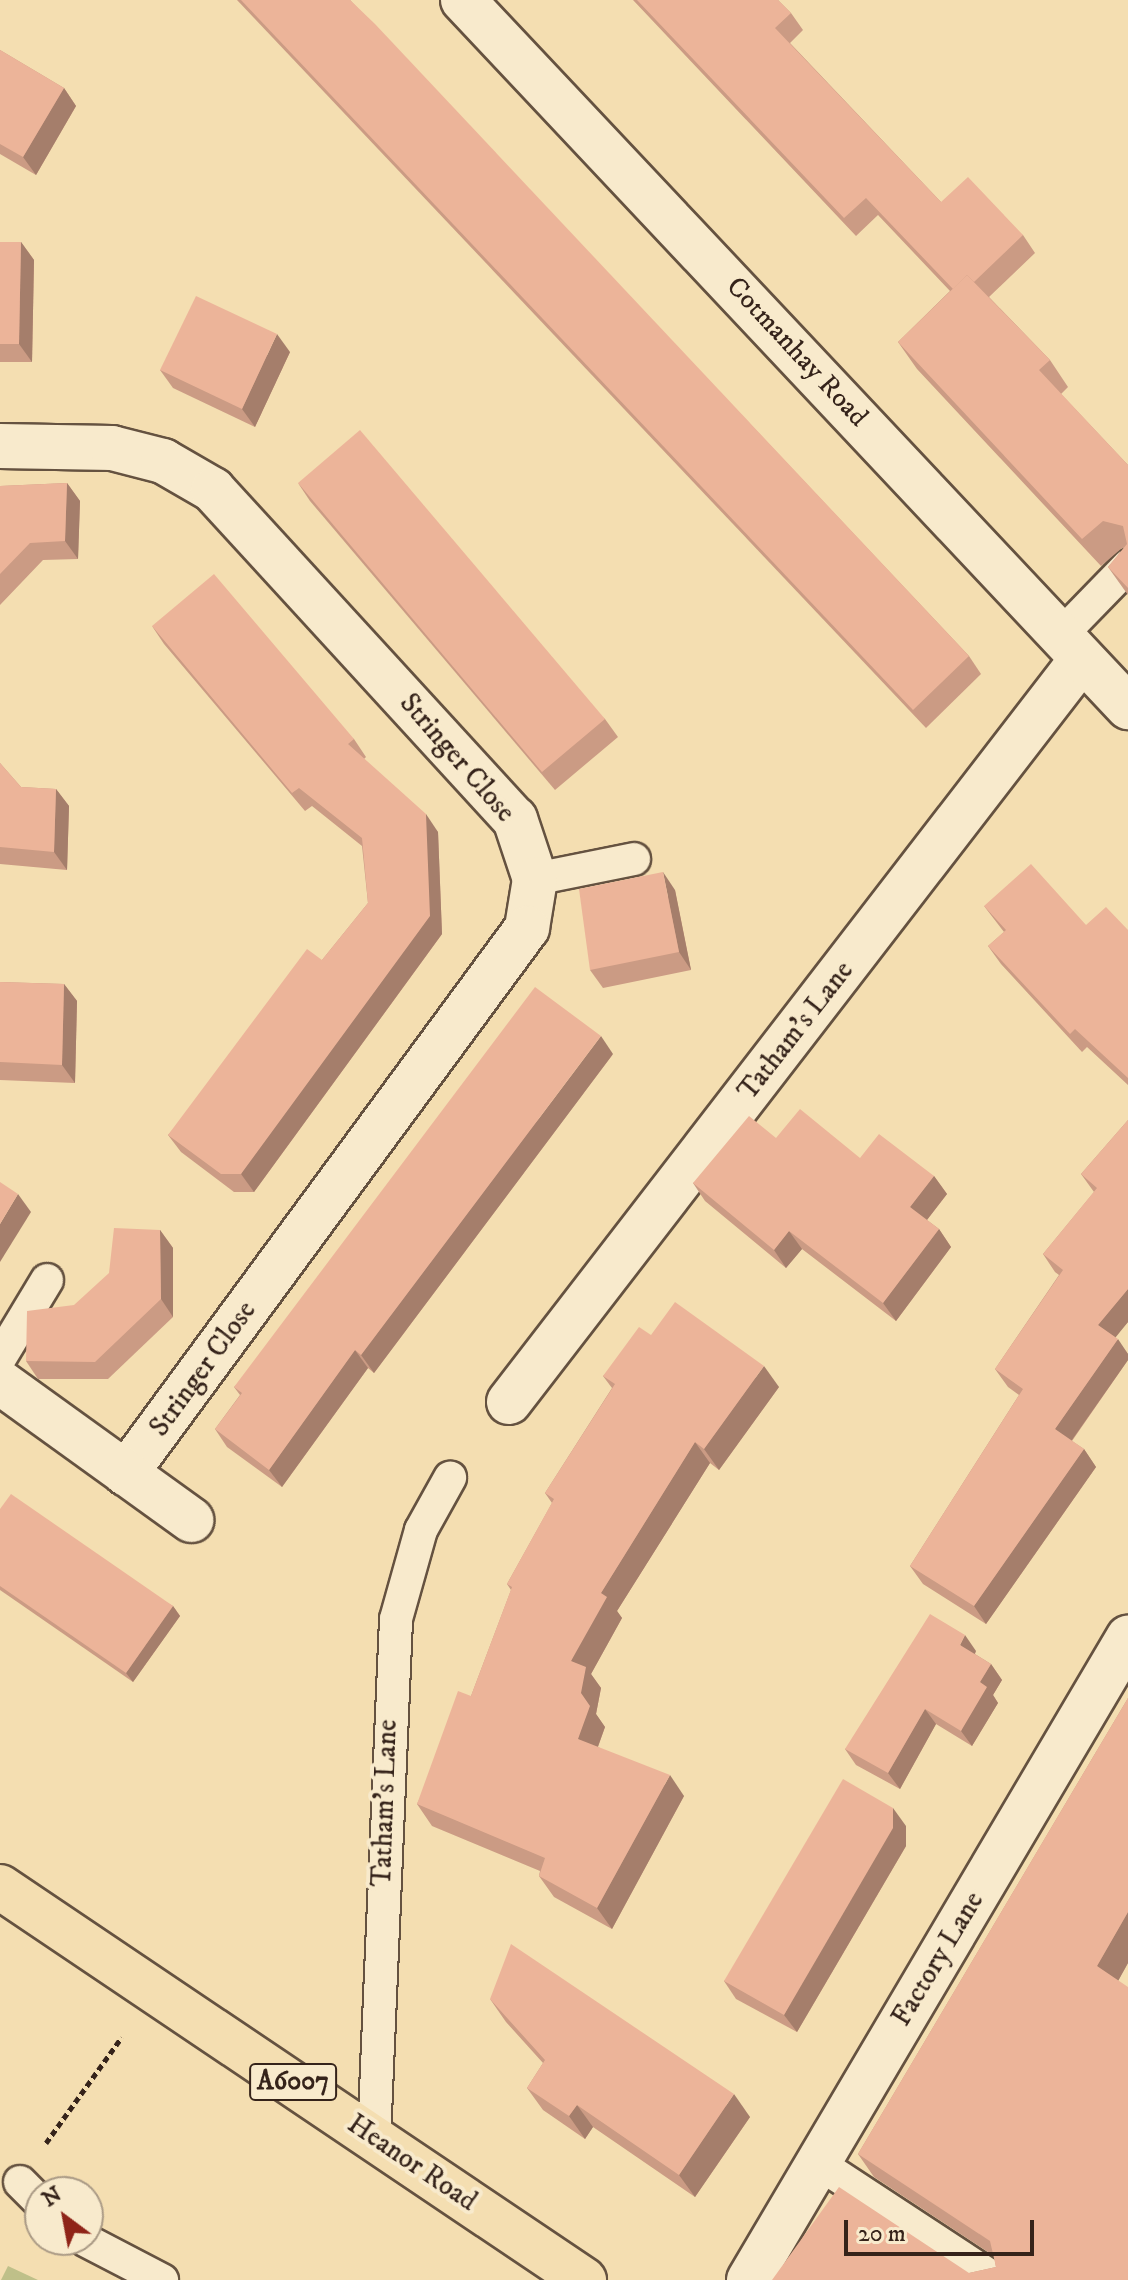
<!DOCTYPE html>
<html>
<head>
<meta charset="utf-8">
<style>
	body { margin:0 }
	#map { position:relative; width:1128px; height:2280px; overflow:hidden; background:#f4deb1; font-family:"IM FELL DW Pica",serif }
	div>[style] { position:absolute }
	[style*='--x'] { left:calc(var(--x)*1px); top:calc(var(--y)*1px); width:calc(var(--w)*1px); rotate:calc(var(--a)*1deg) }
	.green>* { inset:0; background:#bfc089 }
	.path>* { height:5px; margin-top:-2.5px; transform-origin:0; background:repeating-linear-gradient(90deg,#35231a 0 6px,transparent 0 10px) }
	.roads { filter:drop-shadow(2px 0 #655240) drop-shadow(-2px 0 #655240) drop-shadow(0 2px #655240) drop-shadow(0 -2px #655240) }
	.lane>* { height:32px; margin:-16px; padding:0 16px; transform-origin:16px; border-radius:16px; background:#f8eacc }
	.street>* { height:44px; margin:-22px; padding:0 22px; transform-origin:22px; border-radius:22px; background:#f8eacc }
	.secondary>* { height:44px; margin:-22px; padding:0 22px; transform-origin:22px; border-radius:22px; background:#f8eacc }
	.primary>* { height:44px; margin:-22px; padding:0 22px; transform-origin:22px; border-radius:22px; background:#f4deb1 }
	.wall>* { inset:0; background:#cb9b84 }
	.shaded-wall>* { inset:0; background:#a57e6b }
	.building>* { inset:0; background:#ecb499 }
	span { translate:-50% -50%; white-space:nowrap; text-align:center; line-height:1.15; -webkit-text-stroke:8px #f8eacc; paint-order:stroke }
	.shield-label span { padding:2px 6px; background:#f8eacc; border:2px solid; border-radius:6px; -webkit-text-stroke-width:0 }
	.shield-label { font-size:26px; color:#35231a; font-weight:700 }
	.street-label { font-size:28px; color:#35231a }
	.north { position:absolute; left:24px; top:2176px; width:80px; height:80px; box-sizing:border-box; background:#f8eacc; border:2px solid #aa9a85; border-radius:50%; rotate:328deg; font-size:22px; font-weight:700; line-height:32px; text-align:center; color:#35231a }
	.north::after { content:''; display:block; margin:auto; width:28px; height:36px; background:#8f2418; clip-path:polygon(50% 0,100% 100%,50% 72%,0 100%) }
	.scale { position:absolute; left:844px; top:2220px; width:190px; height:36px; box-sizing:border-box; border:4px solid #35231a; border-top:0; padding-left:10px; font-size:24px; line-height:28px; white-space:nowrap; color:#35231a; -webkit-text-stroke:6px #f8eacc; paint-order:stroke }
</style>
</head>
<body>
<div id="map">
	<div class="green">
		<i style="clip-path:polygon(8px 2266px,38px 2280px,1px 2280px)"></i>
	</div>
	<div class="path">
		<i style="--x:46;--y:2143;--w:130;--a:-54.4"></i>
	</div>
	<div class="roads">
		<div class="lane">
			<i style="--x:1060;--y:636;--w:98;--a:-45.8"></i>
			<i style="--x:535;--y:879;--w:101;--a:-11.4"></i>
			<i style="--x:0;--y:1358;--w:91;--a:-58.9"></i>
			<i style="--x:374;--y:2138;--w:519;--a:-87.57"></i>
			<i style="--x:396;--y:1619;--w:92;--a:-74.3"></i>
			<i style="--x:421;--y:1530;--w:60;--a:-60.9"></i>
			<i style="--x:818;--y:2163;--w:213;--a:33.3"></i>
			<i style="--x:20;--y:2182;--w:28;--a:45"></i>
			<i style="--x:85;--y:2240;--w:87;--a:27.5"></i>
		</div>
		<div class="street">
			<i style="--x:0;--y:446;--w:112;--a:1"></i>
			<i style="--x:112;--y:448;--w:53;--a:14.3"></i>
			<i style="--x:163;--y:461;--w:58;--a:30.1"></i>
			<i style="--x:213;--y:490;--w:447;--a:47.5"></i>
			<i style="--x:515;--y:819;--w:63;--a:71.6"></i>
			<i style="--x:535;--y:879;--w:50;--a:99.3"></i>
			<i style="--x:527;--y:928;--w:677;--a:126.34"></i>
			<i style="--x:0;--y:1382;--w:236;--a:35.8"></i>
			<i style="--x:509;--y:1402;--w:938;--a:-52.36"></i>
			<i style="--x:749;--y:2280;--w:746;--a:-59.44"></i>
		</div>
		<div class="secondary">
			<i style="--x:463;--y:0;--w:971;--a:46.75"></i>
		</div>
		<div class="primary">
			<i style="--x:0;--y:1887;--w:704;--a:33.94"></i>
		</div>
	</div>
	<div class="wall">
		<i style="clip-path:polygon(237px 0,350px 0,969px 656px,981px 674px,926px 728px)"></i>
		<i style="clip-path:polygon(633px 0,778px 0,791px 13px,803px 30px,790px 43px,941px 202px,1023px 235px,1035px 253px,989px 297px,1050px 360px,1068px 387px,1061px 394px,1128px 465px,1128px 595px,1108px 567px,1124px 548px,1122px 548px,1101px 566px,917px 369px,898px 342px,950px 291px,878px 215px,856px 236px)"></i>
		<i style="clip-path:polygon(0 50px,64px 88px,76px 106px,36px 175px,0 154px)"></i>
		<i style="clip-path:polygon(0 242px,21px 242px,34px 260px,32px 362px,0 362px)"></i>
		<i style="clip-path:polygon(290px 352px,255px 427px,173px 388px,160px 370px)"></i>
		<i style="clip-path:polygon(67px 483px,80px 501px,78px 559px,43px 560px,0 605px,0 486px)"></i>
		<i style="clip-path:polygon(298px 483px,605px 719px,618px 737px,555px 790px,310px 501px)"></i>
		<i style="clip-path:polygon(152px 626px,354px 739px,366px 757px,364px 759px,438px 832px,442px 934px,254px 1192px,234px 1192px,181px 1152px,168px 1135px,322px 960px,368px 903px,362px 846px,312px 806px,305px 811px,164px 644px)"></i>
		<i style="clip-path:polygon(0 763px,21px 787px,56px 789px,69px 806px,67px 870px,0 864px)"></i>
		<i style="clip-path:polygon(675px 890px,691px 970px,603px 988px,590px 970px)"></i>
		<i style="clip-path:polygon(984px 906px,1086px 925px,1128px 930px,1128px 1085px,1087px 1047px,1082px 1052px,1001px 964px,988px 946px,1004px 932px)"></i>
		<i style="clip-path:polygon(0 982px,64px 984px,77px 1001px,75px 1083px,0 1080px)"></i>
		<i style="clip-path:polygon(613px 1054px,374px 1373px,368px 1368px,282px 1487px,227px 1447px,215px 1429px,240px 1395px,234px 1387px)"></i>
		<i style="clip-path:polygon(1128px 1120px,1128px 1322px,1115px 1337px,1128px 1354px,1128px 1360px,1072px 1441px,1084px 1449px,1096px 1467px,986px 1624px,923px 1584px,910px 1566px,1019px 1395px,1008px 1387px,995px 1369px,1059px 1275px,1055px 1272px,1043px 1254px,1094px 1192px,1081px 1174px)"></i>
		<i style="clip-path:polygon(776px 1138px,934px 1176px,947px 1194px,927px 1220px,939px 1229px,951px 1247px,896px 1321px,802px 1249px,786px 1268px,705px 1201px,693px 1183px)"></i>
		<i style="clip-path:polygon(160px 1230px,173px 1248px,173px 1317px,108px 1379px,38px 1379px,26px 1361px)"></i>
		<i style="clip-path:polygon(651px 1335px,779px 1387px,719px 1470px,710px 1463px,617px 1611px,622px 1618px,591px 1674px,601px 1688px,596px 1714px,605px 1727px,598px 1747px,684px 1796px,612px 1929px,554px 1897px,539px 1876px,540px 1871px,432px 1826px,417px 1804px,471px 1696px,511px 1590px,507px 1584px,552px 1503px,545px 1493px,612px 1388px,603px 1376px)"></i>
		<i style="clip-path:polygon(0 1509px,173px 1606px,180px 1616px,133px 1682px,0 1590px)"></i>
		<i style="clip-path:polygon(976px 1651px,975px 1654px,991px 1664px,1002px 1680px,993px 1695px,998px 1703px,972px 1746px,936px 1724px,900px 1789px,856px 1765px,845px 1749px)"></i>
		<i style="clip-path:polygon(1128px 1698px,1128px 1963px,1118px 1981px,1128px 2280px,969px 2273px,996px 2267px,994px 2256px,874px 2177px,858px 2154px)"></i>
		<i style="clip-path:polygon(906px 1826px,906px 1846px,797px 2032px,736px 1999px,724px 1981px)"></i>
		<i style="clip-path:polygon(490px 1999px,750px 2117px,695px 2197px,593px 2127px,585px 2139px,543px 2110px,527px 2088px,543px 2063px,506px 2022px)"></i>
	</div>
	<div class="shaded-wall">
		<i style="clip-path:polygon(64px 88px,76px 106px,36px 175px,23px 157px)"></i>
		<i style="clip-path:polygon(21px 242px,34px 260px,32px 362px,19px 344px)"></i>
		<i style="clip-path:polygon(277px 334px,290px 352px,255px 427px,242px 409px)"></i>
		<i style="clip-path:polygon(67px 483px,80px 501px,78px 559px,65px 541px)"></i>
		<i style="clip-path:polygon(56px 789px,69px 806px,67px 870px,54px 852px)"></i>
		<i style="clip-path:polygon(426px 814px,438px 832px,442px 934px,254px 1192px,241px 1174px)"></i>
		<i style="clip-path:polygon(663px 872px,675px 890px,691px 970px,679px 952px)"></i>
		<i style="clip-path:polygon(64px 984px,77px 1001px,75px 1083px,62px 1065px)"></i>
		<i style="clip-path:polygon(601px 1036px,613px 1054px,374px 1373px,361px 1355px)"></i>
		<i style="clip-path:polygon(934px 1176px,947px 1194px,923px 1225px,910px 1207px)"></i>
		<i style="clip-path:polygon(18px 1194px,31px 1212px,0 1262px,0 1224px)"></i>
		<i style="clip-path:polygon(939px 1229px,951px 1247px,896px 1321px,883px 1303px)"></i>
		<i style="clip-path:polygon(160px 1230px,173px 1248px,173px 1317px,161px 1299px)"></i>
		<i style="clip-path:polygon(789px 1231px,802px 1249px,786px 1268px,774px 1250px)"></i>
		<i style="clip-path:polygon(1128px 1289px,1128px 1322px,1111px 1343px,1098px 1325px)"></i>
		<i style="clip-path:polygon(1118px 1339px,1128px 1354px,1128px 1360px,1067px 1447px,1055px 1429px)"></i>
		<i style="clip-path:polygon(355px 1350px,368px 1368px,282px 1487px,269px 1470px)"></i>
		<i style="clip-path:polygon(764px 1366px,779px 1387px,719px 1470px,704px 1449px)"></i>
		<i style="clip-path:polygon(695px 1442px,710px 1463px,617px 1611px,622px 1618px,591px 1674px,601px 1688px,596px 1714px,605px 1727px,593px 1760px,578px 1739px,581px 1693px,571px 1661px,601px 1593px)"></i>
		<i style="clip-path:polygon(1084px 1449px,1096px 1467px,986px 1624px,974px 1606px)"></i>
		<i style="clip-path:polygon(173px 1606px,180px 1616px,133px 1682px,126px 1673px)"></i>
		<i style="clip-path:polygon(965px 1635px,976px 1651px,971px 1661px,960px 1645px)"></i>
		<i style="clip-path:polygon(991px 1664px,1002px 1680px,993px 1695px,998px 1703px,972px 1746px,961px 1731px,980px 1682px)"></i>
		<i style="clip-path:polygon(925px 1709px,936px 1724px,900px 1789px,888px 1773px)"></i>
		<i style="clip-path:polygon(670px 1775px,684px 1796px,612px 1929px,597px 1908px)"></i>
		<i style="clip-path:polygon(893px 1808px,906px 1826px,906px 1846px,797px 2032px,784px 2015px)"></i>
		<i style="clip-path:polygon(1128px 1912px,1128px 1963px,1113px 1990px,1097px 1966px)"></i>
		<i style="clip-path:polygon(734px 2094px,750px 2117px,695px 2197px,679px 2175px)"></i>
		<i style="clip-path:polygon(577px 2105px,593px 2127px,585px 2139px,569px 2116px)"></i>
	</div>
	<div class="building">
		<i style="clip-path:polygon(241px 0,350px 0,375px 24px,969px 656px,913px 710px)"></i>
		<i style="clip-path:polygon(637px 0,778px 0,791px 13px,775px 28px,941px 202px,968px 177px,1023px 235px,974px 282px,967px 275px,953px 289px,866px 198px,844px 218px)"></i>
		<i style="clip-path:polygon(0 50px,64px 88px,23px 157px,0 144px)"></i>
		<i style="clip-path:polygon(0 242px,21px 242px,19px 344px,0 344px)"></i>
		<i style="clip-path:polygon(967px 275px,1050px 360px,1039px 370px,1128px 465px,1128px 588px,1108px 567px,1127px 544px,1123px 526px,1103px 521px,1082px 539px,898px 342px)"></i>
		<i style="clip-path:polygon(196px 296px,277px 334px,242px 409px,160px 370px)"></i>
		<i style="clip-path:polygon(360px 430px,605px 719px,542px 772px,298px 483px)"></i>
		<i style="clip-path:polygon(67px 483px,65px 541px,30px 543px,0 574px,0 486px)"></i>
		<i style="clip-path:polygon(214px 574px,354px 739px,348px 744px,426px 814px,430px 916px,241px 1174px,221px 1174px,168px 1135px,307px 949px,322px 960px,368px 903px,362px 838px,299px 788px,292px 793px,152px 626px)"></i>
		<i style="clip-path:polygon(0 763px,21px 787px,56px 789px,54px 852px,0 847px)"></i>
		<i style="clip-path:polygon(1031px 864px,1086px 925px,1106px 907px,1128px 930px,1128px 1078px,1075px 1029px,1070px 1034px,988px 946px,1006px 930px,984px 906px)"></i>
		<i style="clip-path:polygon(663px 872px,679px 952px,590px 970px,579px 889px)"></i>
		<i style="clip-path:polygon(0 982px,64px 984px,62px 1065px,0 1062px)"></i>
		<i style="clip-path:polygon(535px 987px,601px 1036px,361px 1355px,355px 1350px,269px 1470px,215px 1429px,242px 1393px,234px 1387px)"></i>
		<i style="clip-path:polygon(800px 1109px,860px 1158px,879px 1134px,934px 1176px,910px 1207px,939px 1229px,883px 1303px,789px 1231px,774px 1250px,693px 1183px,749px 1116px,776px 1138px)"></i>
		<i style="clip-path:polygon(1128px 1120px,1128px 1289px,1098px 1325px,1118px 1339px,1055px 1429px,1084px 1449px,974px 1606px,910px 1566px,1023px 1389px,995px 1369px,1063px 1270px,1043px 1254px,1097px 1188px,1081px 1174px)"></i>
		<i style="clip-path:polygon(0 1182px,18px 1194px,0 1224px)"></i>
		<i style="clip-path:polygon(114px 1228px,160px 1230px,161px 1299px,95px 1362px,26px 1361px,27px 1311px,74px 1305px,109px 1273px)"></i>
		<i style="clip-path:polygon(675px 1302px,764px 1366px,704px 1449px,695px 1442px,601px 1593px,607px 1597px,571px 1661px,586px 1667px,581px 1693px,590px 1706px,578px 1739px,670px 1775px,597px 1908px,539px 1876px,545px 1858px,417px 1804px,458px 1691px,471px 1696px,512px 1587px,507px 1584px,554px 1499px,545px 1493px,615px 1384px,603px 1376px,639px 1327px,651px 1335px)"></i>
		<i style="clip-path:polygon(11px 1494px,173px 1606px,126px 1673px,0 1586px,0 1509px)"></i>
		<i style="clip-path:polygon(930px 1614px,965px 1635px,960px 1645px,991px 1664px,980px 1682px,987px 1687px,961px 1731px,925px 1709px,888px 1773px,845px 1749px)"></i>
		<i style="clip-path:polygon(1128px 1698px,1128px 1912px,1097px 1966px,1128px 1987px,1128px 2280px,772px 2280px,839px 2187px,969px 2273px,996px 2267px,990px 2241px,858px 2154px)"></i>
		<i style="clip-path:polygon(843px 1779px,893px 1808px,893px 1828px,784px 2015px,724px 1981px)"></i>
		<i style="clip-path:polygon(511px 1944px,734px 2094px,679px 2175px,577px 2105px,569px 2116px,527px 2088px,545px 2060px,490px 1999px)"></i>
	</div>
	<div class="shield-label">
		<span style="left:293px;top:2082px">A6007</span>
	</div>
	<div class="street-label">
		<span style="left:797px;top:352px;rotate:47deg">Cotmanhay Road</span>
		<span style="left:457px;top:758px;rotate:49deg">Stringer Close</span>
		<span style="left:796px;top:1031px;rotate:-52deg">Tatham's Lane</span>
		<span style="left:203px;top:1369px;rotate:-54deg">Stringer Close</span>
		<span style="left:385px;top:1803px;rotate:-88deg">Tatham's Lane</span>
		<span style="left:938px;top:1959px;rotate:-59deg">Factory Lane</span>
		<span style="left:412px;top:2163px;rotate:34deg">Heanor Road</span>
	</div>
	<div class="north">N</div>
	<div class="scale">20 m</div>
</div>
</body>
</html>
